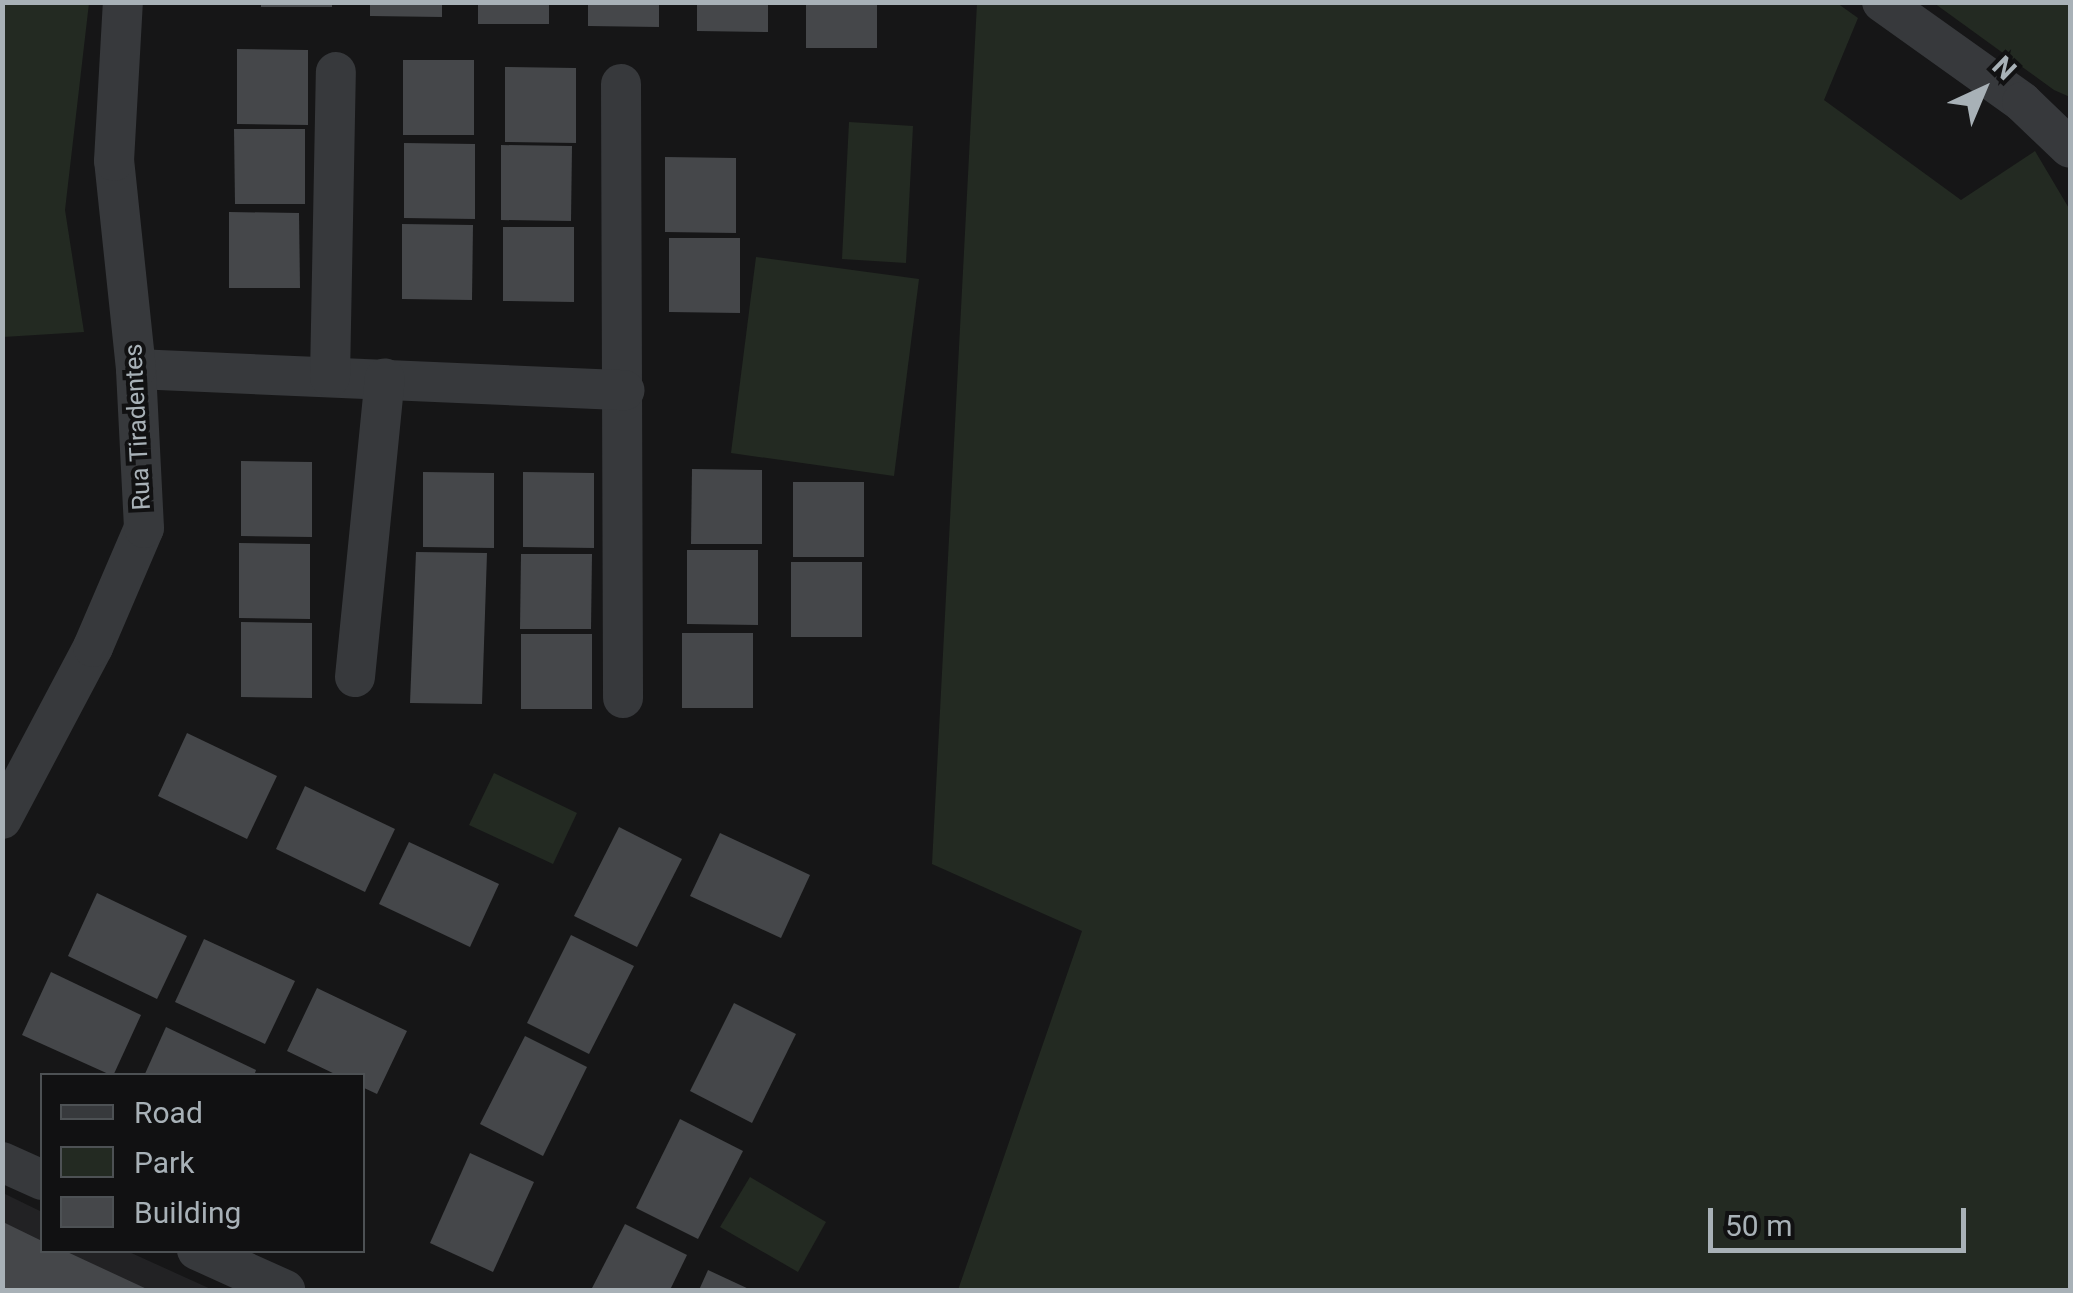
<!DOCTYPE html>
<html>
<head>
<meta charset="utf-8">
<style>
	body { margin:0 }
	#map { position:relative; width:2073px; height:1293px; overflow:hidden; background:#161617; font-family:Roboto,sans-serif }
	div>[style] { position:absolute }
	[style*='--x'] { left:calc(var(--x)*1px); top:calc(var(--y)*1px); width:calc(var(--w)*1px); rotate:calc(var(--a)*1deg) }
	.built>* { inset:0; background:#222224 }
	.green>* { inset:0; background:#232a22 }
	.building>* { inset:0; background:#45474a }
	.minor>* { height:40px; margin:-20px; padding:0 20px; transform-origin:20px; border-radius:20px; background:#37393c }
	span { translate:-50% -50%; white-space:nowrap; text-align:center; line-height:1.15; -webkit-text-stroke:8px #111112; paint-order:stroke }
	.street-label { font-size:25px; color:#a8b1b7 }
	.frame { position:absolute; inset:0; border:5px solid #a8b1b7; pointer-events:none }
	.legend { position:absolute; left:40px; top:1073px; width:325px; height:180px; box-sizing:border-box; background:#111112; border:2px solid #4d5154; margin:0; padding:12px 18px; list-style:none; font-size:30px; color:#a8b1b7 }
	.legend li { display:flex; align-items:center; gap:20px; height:50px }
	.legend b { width:50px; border:2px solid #4d5154 }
	.north { position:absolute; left:1933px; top:40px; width:100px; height:100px; -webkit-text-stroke:8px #111112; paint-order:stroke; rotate:44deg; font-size:28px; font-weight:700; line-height:40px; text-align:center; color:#a8b1b7 }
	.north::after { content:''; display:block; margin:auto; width:35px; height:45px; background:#a8b1b7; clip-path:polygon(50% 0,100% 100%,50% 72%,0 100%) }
	.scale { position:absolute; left:1708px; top:1208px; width:258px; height:45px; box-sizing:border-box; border:5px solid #a8b1b7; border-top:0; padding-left:12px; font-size:30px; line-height:35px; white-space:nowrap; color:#a8b1b7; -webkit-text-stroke:8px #111112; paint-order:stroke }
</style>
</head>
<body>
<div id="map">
	<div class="built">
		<i style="clip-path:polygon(3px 1193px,42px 1212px,42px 1250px,127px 1251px,213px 1290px,3px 1290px)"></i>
	</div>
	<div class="green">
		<i style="clip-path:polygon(2px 3px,89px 3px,65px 210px,84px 332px,3px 337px)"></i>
		<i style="clip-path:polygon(977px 3px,1837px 3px,1858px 18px,1824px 100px,1961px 200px,2035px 151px,2070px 210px,2070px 1290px,958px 1290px,1082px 931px,932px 864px)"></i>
		<i style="clip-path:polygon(1934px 3px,2070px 3px,2070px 97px,2054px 90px)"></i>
		<i style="clip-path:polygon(849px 122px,913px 126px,906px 263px,842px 259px)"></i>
		<i style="clip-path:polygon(756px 257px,919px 279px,894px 476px,731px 453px)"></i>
		<i style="clip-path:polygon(494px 773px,577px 813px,553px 864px,469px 825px)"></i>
		<i style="clip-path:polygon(750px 1177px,826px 1222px,798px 1272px,720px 1227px)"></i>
	</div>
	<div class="building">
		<i style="clip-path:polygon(261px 2px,332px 2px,332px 7px,261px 7px)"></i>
		<i style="clip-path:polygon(370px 2px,442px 2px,442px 17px,370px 16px)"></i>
		<i style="clip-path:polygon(478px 2px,549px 2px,549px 24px,478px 24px)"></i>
		<i style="clip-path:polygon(588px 2px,659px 2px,659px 27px,588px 26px)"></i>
		<i style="clip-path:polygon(697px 2px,768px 2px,768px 32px,697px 31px)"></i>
		<i style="clip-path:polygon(806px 2px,877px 2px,877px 48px,806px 48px)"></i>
		<i style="clip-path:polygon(237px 49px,308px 50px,308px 125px,237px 124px)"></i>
		<i style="clip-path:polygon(403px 60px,474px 60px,474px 135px,403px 135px)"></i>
		<i style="clip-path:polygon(505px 67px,576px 68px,576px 143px,505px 142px)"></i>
		<i style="clip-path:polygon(234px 129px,305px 129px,305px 204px,235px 204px)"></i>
		<i style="clip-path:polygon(404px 143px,475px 144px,475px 219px,404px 218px)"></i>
		<i style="clip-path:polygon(501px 145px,572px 146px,571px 221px,501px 220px)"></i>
		<i style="clip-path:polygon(665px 157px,736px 158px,736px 233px,665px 232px)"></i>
		<i style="clip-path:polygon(229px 212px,299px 213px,300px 288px,229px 288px)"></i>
		<i style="clip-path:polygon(402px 224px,473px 225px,472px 300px,402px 299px)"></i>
		<i style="clip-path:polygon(503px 227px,574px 227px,574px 302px,503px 301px)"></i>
		<i style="clip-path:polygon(669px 238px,740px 238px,740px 313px,669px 312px)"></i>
		<i style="clip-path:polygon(241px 461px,312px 462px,312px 537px,241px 536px)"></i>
		<i style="clip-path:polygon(692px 469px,762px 470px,762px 544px,691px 544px)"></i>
		<i style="clip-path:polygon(423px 472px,494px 473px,494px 548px,423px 547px)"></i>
		<i style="clip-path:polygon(523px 472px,594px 473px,594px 548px,523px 547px)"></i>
		<i style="clip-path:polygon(793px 482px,864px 482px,864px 557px,793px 557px)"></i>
		<i style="clip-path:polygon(239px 543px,310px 544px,310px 619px,239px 618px)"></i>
		<i style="clip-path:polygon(687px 550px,758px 550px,758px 625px,687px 624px)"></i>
		<i style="clip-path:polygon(416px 552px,487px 553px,482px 704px,410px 703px)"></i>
		<i style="clip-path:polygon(521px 554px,592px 554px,591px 629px,520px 629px)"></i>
		<i style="clip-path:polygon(791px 562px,862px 562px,862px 637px,791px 637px)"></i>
		<i style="clip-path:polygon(241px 622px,312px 623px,312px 698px,241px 697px)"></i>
		<i style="clip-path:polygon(682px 633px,753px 633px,753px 708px,682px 708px)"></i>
		<i style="clip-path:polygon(521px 634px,592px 634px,592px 709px,521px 709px)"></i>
		<i style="clip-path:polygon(187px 733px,277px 776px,247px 839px,158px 796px)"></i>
		<i style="clip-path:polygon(305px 786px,395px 829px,365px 892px,276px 849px)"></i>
		<i style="clip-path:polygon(619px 827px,682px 859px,637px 947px,574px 916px)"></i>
		<i style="clip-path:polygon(720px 833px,810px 875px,781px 938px,690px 896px)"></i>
		<i style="clip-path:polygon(409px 842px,499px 884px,470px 947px,379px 904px)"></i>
		<i style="clip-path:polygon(97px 893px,187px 936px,157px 999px,68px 956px)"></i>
		<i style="clip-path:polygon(571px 935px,634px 966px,589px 1054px,527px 1023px)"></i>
		<i style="clip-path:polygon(204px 939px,295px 981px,265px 1044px,175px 1002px)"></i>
		<i style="clip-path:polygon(51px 972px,141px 1015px,113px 1076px,22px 1035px)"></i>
		<i style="clip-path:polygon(317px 988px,407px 1031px,377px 1094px,362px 1087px,362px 1076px,339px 1076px,287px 1051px)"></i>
		<i style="clip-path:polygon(734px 1003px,796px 1034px,752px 1123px,690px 1091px)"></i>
		<i style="clip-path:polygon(166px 1027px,256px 1070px,254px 1076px,144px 1076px)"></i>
		<i style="clip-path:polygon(525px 1036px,587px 1067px,543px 1156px,480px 1124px)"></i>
		<i style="clip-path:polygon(680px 1119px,743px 1151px,698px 1239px,636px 1208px)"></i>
		<i style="clip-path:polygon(470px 1153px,534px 1182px,493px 1272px,430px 1243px)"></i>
		<i style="clip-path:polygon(3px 1222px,42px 1241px,42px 1250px,63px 1250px,149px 1290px,3px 1290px)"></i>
		<i style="clip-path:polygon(625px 1224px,687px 1255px,670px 1290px,591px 1290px)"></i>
		<i style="clip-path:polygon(708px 1270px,751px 1290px,699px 1290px)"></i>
	</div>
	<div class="minor">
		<i style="--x:1882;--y:2;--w:172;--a:35.5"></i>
		<i style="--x:2022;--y:102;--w:66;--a:43.8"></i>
		<i style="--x:621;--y:84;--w:614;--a:89.81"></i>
		<i style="--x:136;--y:369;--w:489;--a:2.5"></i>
		<i style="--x:330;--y:377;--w:305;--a:-88.9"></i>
		<i style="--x:355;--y:677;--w:300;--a:-84.3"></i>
		<i style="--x:2;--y:819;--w:195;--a:-62.1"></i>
		<i style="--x:93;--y:647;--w:129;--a:-66.8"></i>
		<i style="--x:144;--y:528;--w:159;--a:-92.9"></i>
		<i style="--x:136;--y:369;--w:209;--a:-96"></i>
		<i style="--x:114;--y:161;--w:159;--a:-86.8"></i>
		<i style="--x:2;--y:1162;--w:44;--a:24.2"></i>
		<i style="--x:197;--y:1250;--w:97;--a:24.4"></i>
	</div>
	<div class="street-label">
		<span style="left:138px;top:427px;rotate:-93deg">Rua Tiradentes</span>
	</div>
	<div class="frame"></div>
	<ul class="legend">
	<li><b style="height:12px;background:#37393c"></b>Road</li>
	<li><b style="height:28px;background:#232a22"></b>Park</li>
	<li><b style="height:28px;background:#45474a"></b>Building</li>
	</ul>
	<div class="north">N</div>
	<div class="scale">50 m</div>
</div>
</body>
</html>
